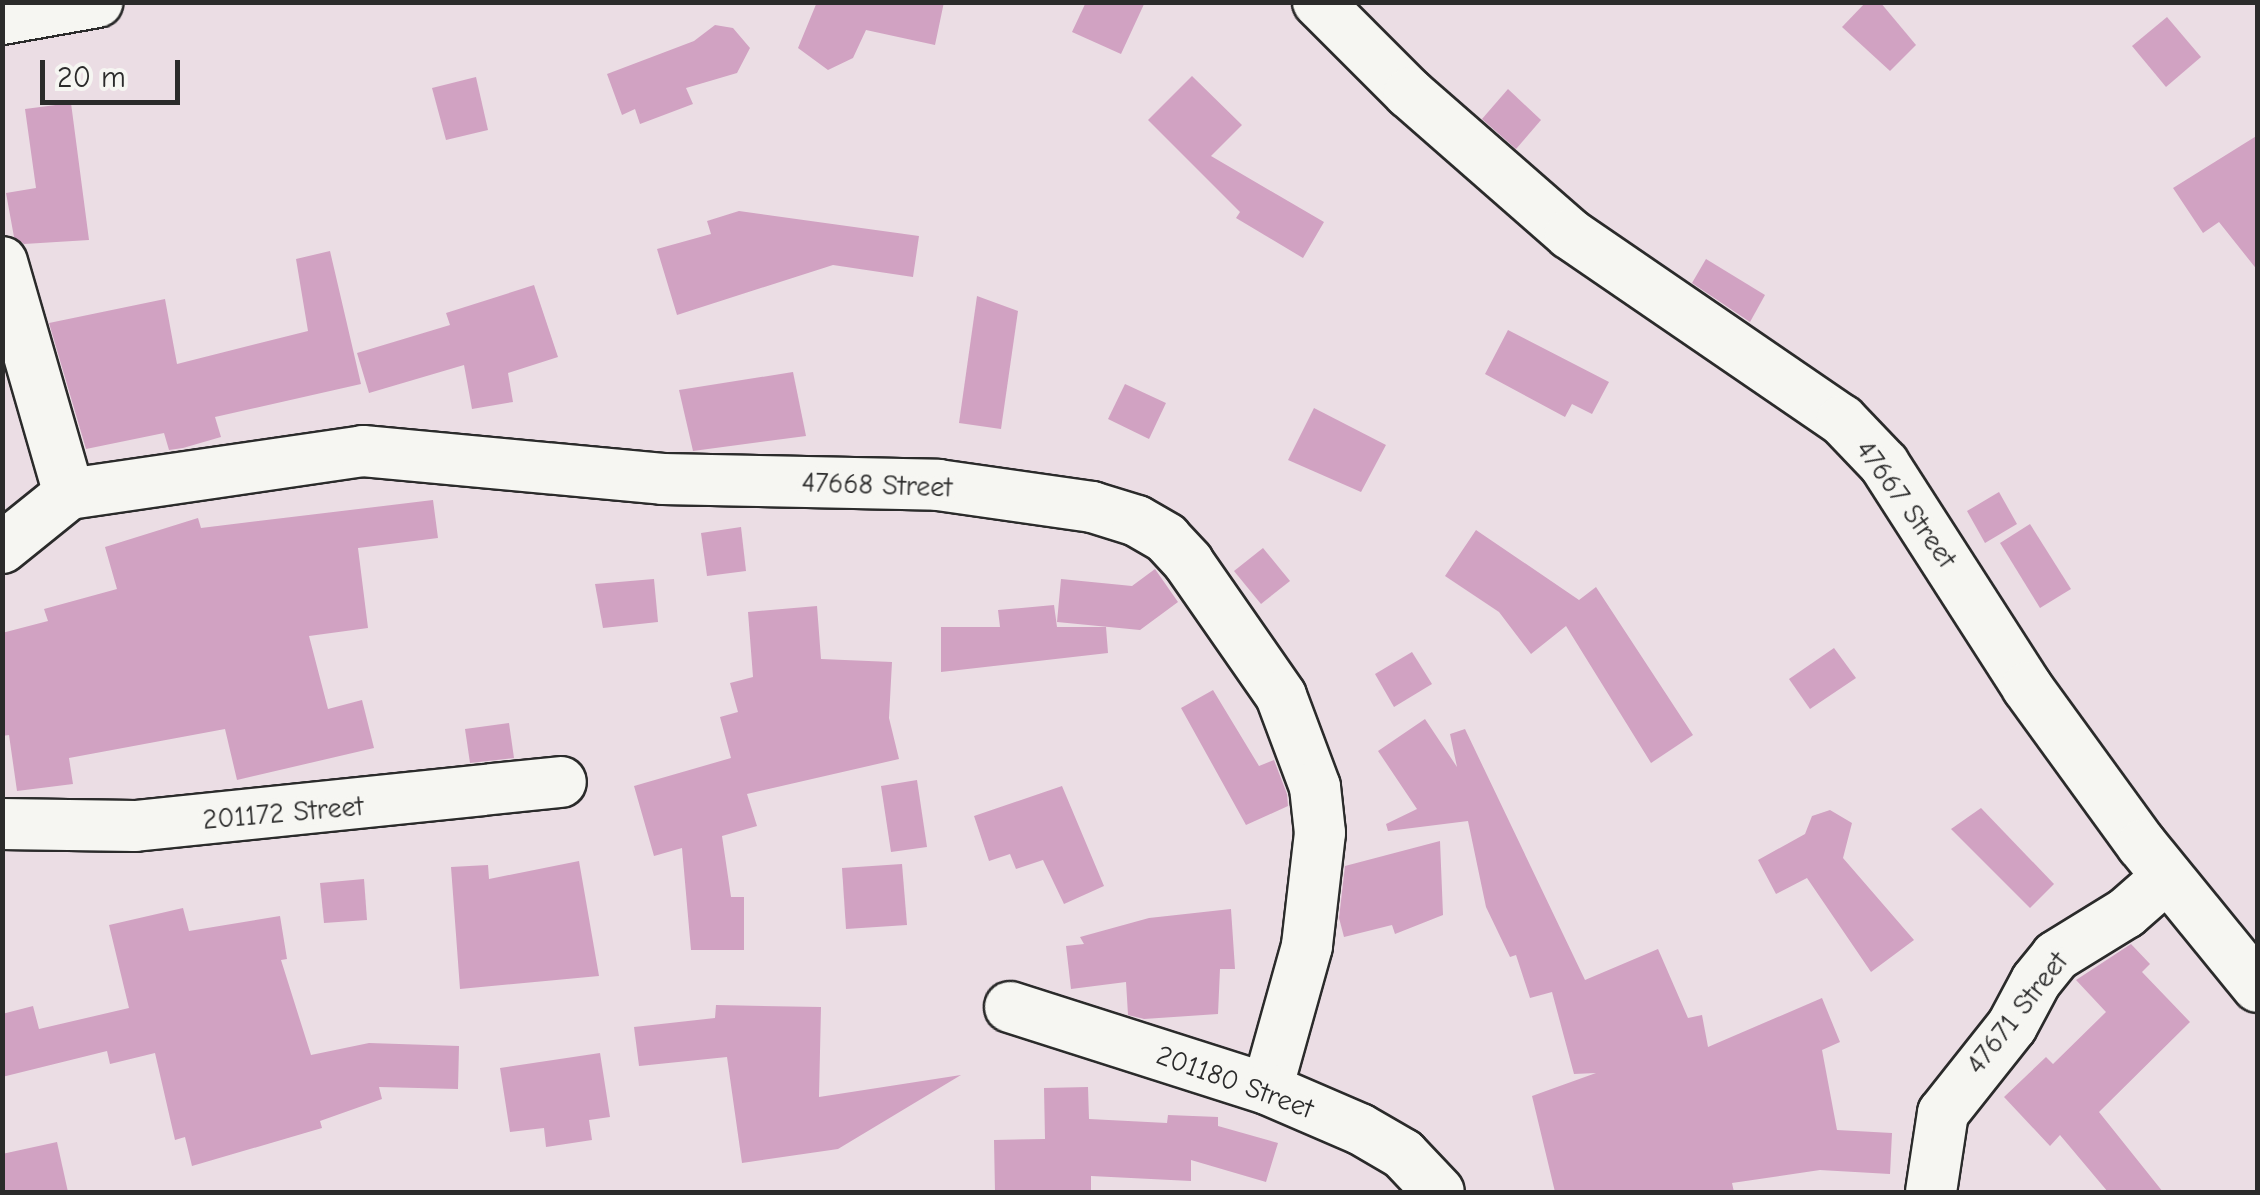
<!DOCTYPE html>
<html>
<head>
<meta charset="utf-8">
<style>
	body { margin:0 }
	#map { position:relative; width:2260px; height:1195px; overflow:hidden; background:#ebdde4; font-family:"Comic Neue",sans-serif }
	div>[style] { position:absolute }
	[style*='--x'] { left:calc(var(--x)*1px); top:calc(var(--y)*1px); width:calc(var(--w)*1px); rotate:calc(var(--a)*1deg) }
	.building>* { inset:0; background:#d1a2c2 }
	.roads { filter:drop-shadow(2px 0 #2b2b2b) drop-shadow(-2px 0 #2b2b2b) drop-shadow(0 2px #2b2b2b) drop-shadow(0 -2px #2b2b2b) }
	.minor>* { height:50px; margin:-25px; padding:0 25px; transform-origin:25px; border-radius:25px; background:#f6f6f2 }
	span { translate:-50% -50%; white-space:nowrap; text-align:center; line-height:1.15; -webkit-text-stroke:10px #f6f6f2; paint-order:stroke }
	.street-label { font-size:28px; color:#2b2b2b }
	.frame { position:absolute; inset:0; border:5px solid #2b2b2b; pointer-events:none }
	.scale { position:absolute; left:40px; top:60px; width:140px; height:45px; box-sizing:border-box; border:5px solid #2b2b2b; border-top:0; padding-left:12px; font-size:30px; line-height:35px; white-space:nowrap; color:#2b2b2b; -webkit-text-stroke:8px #f6f6f2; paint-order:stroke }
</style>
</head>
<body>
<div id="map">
	<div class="building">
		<i style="clip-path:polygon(817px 2px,944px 2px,935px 45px,866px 30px,853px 58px,828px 70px,798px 48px)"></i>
		<i style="clip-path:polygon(1086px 2px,1145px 2px,1121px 54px,1072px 32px)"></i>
		<i style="clip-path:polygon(1866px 2px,1880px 2px,1916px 45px,1890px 71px,1842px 27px)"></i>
		<i style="clip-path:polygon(2167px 17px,2201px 57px,2166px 87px,2132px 46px)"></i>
		<i style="clip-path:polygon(715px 25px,733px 28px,750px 48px,737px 73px,686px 88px,693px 104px,640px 124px,635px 109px,622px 115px,607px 74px,694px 41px)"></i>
		<i style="clip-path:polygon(1192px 76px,1242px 125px,1211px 156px,1324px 222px,1303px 258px,1236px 218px,1240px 212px,1148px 120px)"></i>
		<i style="clip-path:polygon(476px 77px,488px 130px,446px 140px,432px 88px)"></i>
		<i style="clip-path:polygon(1508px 89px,1541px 120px,1516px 149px,1482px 119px)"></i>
		<i style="clip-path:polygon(71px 103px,89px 240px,24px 244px,14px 237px,6px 193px,36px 188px,25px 109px)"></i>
		<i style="clip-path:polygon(2258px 135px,2258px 271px,2219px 222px,2203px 233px,2173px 188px)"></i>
		<i style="clip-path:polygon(739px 211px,919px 236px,913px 277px,833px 265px,677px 315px,657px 249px,711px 234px,707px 221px)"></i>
		<i style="clip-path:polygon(330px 251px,361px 384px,215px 417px,221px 437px,183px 448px,169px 450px,164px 433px,86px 449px,49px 323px,165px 299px,177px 364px,308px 331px,296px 259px)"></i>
		<i style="clip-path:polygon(1706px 259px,1765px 295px,1750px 322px,1692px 283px)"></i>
		<i style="clip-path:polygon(534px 285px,558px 357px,508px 373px,513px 402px,472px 409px,464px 365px,369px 393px,357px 353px,450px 325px,446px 313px)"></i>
		<i style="clip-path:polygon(977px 296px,1018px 311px,1001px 429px,959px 423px)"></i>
		<i style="clip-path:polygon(1508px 330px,1609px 382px,1592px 414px,1572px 404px,1565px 417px,1485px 374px)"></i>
		<i style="clip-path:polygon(793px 372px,806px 436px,693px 451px,679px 390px)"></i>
		<i style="clip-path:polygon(1125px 384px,1166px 403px,1149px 439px,1108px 419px)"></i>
		<i style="clip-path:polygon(1314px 408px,1386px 445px,1361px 492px,1288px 460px)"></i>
		<i style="clip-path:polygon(1999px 492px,2017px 524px,1985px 543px,1967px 511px)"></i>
		<i style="clip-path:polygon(433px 500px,438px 538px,358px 548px,368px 628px,309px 636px,328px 709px,362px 700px,374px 748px,237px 780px,225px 729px,69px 758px,73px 784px,17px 791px,9px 735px,2px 736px,2px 633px,48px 621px,44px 609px,117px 589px,105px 547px,198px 518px,201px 528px)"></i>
		<i style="clip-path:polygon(2030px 524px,2071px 589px,2040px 608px,2000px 543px)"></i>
		<i style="clip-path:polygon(741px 527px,746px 571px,707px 576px,701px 533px)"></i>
		<i style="clip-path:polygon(1476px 530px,1579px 600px,1596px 587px,1693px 735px,1651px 763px,1566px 626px,1531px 654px,1499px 612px,1445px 576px)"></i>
		<i style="clip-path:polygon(1263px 548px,1290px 581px,1261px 604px,1234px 571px)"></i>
		<i style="clip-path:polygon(1155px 569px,1178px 602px,1140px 630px,1057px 622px,1061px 579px,1132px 586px)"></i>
		<i style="clip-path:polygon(654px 579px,658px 622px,603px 628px,595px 584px)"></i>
		<i style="clip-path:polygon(1054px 605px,1057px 627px,1106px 627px,1108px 653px,941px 672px,941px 627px,1000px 627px,998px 610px)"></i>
		<i style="clip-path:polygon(817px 606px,821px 659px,892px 662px,889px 718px,899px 759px,747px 794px,757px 826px,722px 836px,731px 897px,744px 897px,744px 950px,691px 950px,682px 848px,654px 856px,634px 786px,731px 758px,720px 717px,738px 712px,730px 683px,753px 677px,748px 612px)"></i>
		<i style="clip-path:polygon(1834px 648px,1856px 678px,1810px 709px,1789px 679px)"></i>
		<i style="clip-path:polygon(1412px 652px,1432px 684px,1394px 707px,1375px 674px)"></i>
		<i style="clip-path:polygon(1213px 690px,1259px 766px,1274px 760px,1287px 794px,1288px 806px,1246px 825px,1181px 708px)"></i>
		<i style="clip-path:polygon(1425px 719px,1457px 767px,1450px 734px,1465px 729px,1585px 980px,1658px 949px,1688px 1018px,1702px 1015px,1708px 1047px,1822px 998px,1840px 1042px,1822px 1050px,1837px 1130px,1892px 1133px,1890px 1174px,1820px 1170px,1732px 1183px,1734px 1192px,1555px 1192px,1532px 1096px,1596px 1073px,1574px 1074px,1552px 992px,1530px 998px,1516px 955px,1510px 957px,1486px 907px,1468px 821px,1388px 831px,1386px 824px,1417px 809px,1378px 751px)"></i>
		<i style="clip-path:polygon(509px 723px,514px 758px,470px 763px,465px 729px)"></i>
		<i style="clip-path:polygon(917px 780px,927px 847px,891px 852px,881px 786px)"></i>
		<i style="clip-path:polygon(1062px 786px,1104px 886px,1064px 904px,1043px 860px,1016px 869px,1010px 854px,989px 861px,974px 816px)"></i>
		<i style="clip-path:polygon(1981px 808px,2054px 884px,2030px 908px,1951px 829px)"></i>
		<i style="clip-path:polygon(1830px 810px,1852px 823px,1843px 858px,1914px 940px,1871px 972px,1807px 878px,1776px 894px,1758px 860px,1805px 834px,1812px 816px)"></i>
		<i style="clip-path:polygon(1440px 841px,1443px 915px,1395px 934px,1392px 925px,1344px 937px,1339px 918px,1345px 866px)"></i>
		<i style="clip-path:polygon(579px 861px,599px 976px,460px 989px,451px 867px,488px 865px,489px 879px)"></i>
		<i style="clip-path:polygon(902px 864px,907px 925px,846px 929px,842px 868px)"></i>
		<i style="clip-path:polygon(364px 879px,367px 920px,324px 923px,320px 883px)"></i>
		<i style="clip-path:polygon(183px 908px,189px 931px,280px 916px,287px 959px,281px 960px,311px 1055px,369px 1043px,459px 1046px,458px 1089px,379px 1087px,382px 1099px,320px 1121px,322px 1128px,192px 1166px,185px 1137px,175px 1140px,155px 1053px,110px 1064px,107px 1051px,2px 1077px,2px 1014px,33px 1006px,39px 1029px,129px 1008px,109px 925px)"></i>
		<i style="clip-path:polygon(1231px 909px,1235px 969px,1220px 969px,1218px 1014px,1144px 1019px,1128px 1015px,1126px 982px,1071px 989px,1066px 946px,1084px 944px,1080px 937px,1149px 918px)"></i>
		<i style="clip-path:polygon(2131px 944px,2150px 964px,2142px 972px,2190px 1022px,2099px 1112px,2163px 1192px,2108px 1192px,2060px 1135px,2050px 1146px,2004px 1097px,2046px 1057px,2053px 1064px,2106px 1012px,2076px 980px)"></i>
		<i style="clip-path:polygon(716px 1005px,821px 1007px,819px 1097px,961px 1075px,838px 1149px,742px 1163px,727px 1057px,639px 1066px,634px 1027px,715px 1018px)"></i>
		<i style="clip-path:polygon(600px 1053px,610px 1117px,589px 1120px,592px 1140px,546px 1147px,544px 1128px,510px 1132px,500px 1068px)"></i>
		<i style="clip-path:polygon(1088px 1087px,1089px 1119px,1167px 1123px,1168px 1115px,1218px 1117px,1218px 1126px,1278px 1143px,1266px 1182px,1191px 1160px,1191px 1181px,1091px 1176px,1091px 1192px,995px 1192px,994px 1140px,1045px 1139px,1044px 1088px)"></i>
		<i style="clip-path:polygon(57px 1142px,68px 1192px,2px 1192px,2px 1154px)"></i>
	</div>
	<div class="roads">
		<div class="minor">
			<i style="--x:1318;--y:2;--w:129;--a:45"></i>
			<i style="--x:1409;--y:93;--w:214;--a:41.2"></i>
			<i style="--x:1570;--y:234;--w:330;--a:34.4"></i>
			<i style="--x:1842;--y:420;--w:61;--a:46.3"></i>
			<i style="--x:1884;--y:464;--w:265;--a:57.3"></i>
			<i style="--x:2027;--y:687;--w:195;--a:54"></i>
			<i style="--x:2142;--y:845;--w:183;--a:50.8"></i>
			<i style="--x:2;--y:19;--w:97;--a:-10.1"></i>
			<i style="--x:2;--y:262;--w:241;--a:73.9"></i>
			<i style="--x:2;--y:548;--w:86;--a:-38.9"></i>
			<i style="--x:69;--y:494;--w:297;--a:-8.3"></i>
			<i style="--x:363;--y:451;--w:301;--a:5.3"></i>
			<i style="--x:663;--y:479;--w:275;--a:1.2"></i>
			<i style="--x:938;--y:485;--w:156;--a:8.1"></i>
			<i style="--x:1092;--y:507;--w:47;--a:17.3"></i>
			<i style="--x:1137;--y:521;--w:34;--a:30"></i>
			<i style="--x:1166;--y:538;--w:33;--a:47"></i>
			<i style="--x:1188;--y:562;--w:163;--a:55.2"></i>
			<i style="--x:1281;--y:696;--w:97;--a:69.5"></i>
			<i style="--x:1315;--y:787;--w:46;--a:83.8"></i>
			<i style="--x:1320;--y:833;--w:114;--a:96.6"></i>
			<i style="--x:1307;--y:946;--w:148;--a:105.6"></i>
			<i style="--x:2;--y:824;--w:133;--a:0.9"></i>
			<i style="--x:135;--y:826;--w:428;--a:-5.9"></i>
			<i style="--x:1010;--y:1007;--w:270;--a:17.7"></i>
			<i style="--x:1267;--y:1089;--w:101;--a:23.3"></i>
			<i style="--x:1360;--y:1129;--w:50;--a:30.2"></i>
			<i style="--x:1403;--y:1154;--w:52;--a:46.5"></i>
			<i style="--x:1931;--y:1192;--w:80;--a:-81.4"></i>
			<i style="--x:1943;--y:1113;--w:111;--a:-51.6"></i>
			<i style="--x:2012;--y:1026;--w:51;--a:-61.9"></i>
			<i style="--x:2036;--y:981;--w:32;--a:-51"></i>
			<i style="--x:2056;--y:956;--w:82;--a:-31.6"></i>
			<i style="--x:2126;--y:913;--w:55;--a:-41.3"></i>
		</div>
	</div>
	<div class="street-label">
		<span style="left:877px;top:485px;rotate:2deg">47668 Street</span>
		<span style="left:1906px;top:504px;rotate:54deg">47667 Street</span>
		<span style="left:283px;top:813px;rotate:-5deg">201172 Street</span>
		<span style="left:2017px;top:1013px;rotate:-52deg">47671 Street</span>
		<span style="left:1235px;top:1082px;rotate:20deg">201180 Street</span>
	</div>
	<div class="frame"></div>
	<div class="scale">20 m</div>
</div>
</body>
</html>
